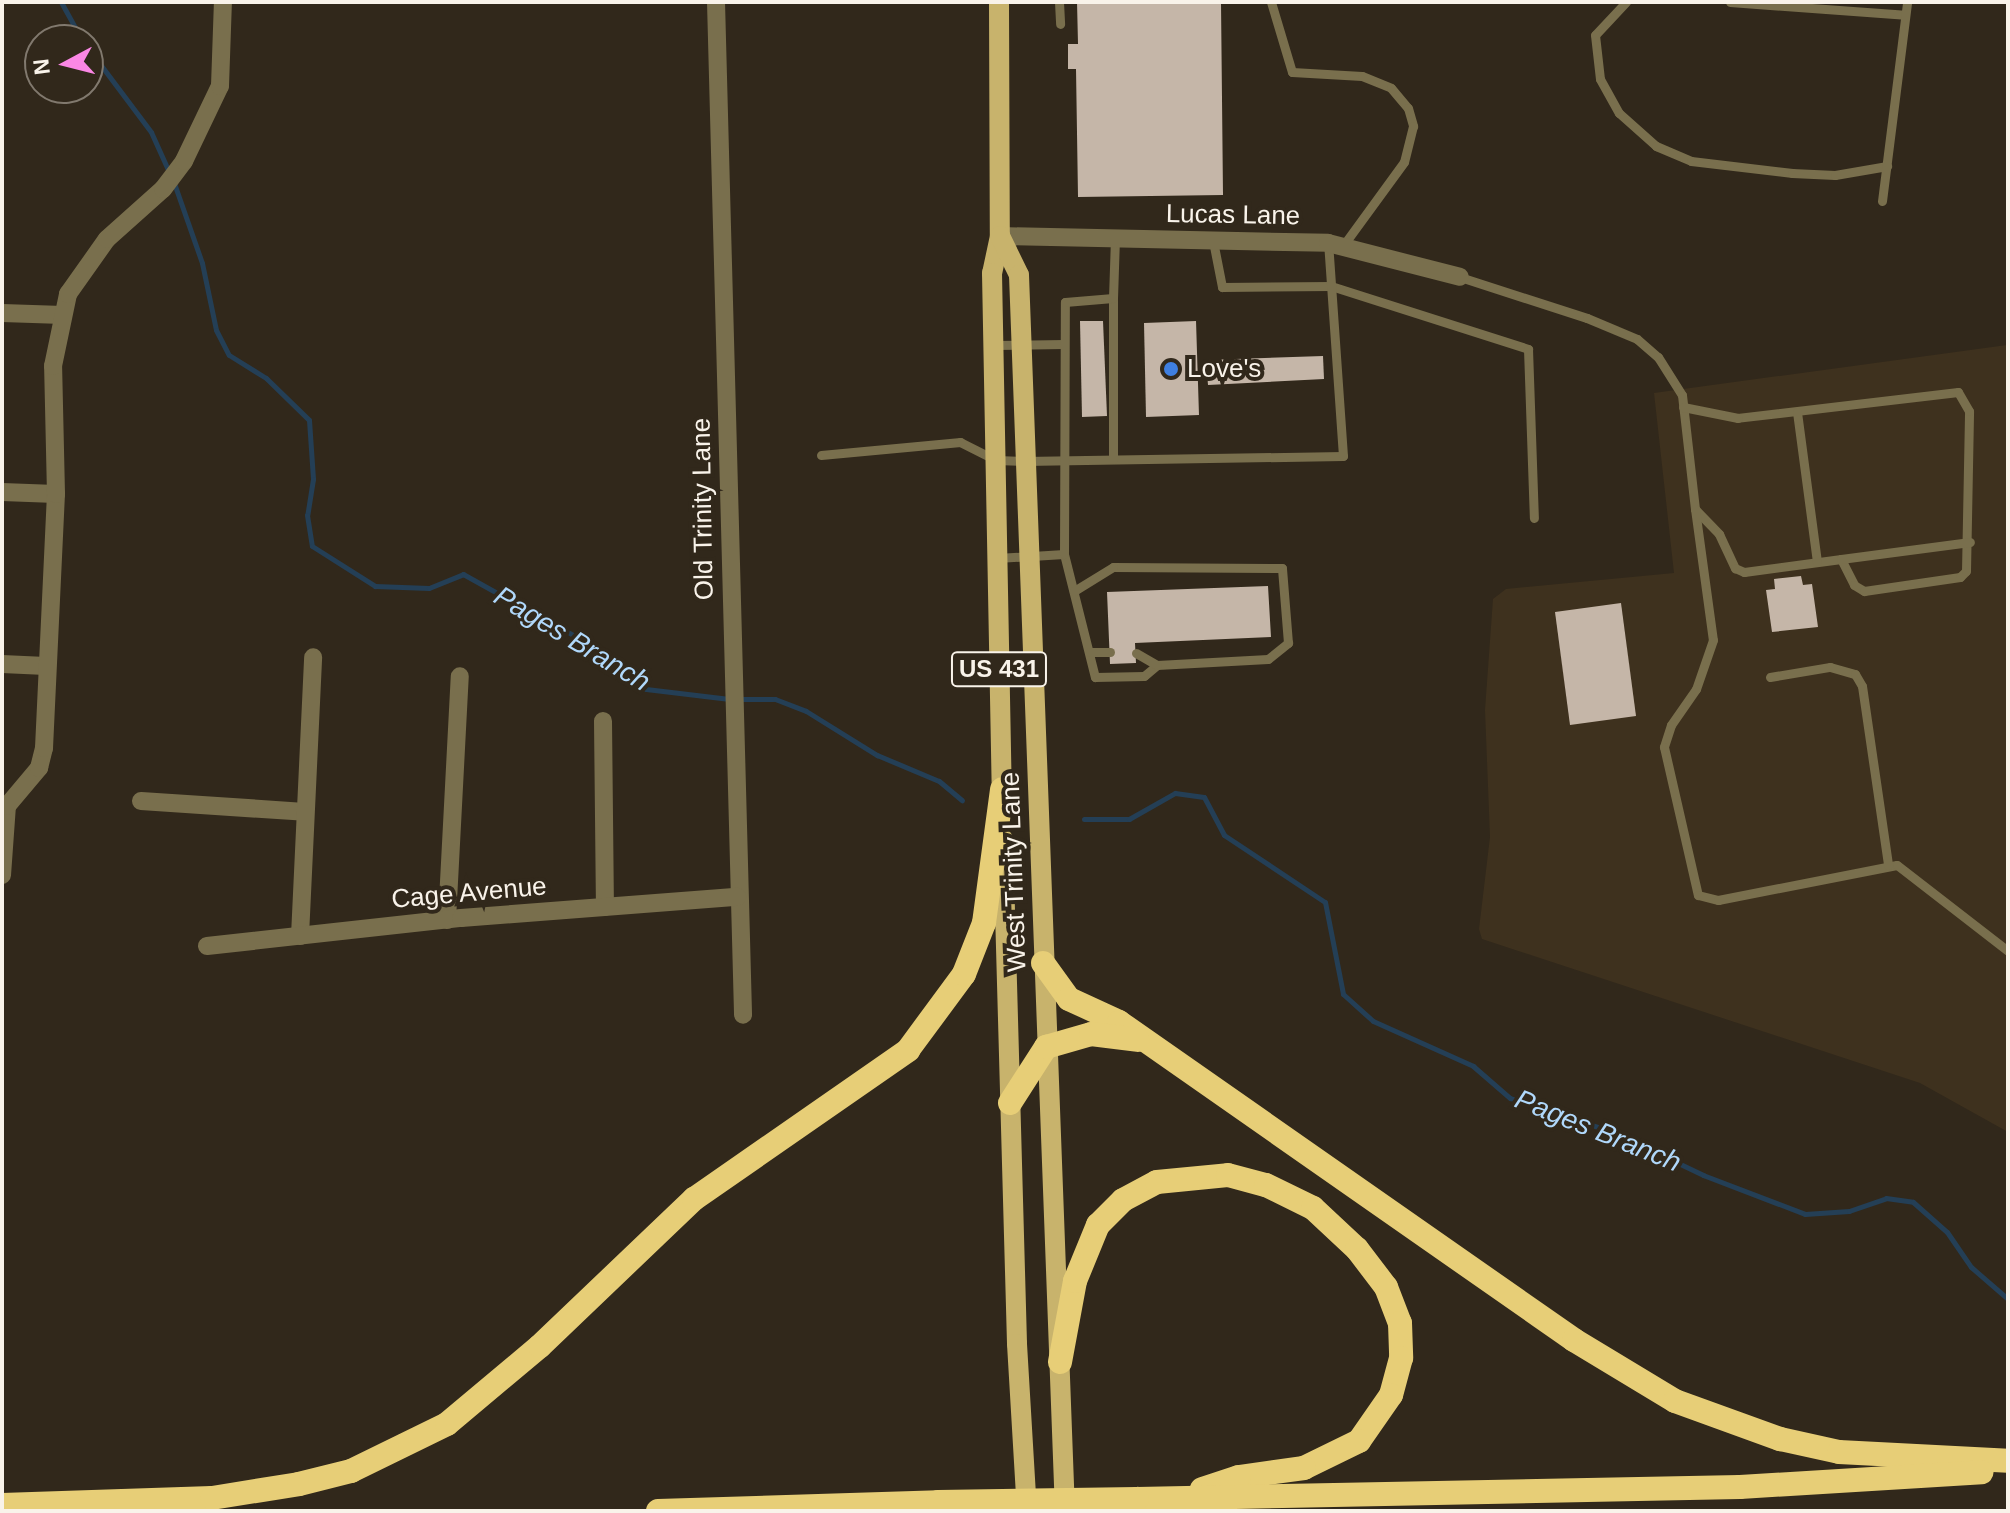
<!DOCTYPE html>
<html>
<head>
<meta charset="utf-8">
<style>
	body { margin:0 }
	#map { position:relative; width:2010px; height:1513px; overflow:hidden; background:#31281b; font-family:Helvetica,sans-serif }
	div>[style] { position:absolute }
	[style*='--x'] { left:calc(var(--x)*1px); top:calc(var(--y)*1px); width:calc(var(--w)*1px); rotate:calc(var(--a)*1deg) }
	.built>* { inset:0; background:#3e311e }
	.stream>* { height:5px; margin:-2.5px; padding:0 2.5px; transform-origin:2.5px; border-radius:2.5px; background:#243f56 }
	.building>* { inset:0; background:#c5b6a8 }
	.service>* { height:9px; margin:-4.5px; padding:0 4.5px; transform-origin:4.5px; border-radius:4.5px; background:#796f4d }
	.minor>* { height:18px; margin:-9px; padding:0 9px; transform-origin:9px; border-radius:9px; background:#796f4d }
	.primary>* { height:20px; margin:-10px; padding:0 10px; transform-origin:10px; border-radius:10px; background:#c8b36c }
	.motorway>* { height:24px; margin:-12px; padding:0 12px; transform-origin:12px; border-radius:12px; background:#e7ce77 }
	.motorway-bridge>* { height:24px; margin:-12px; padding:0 12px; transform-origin:12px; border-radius:12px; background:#e7ce77 }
	.dots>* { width:22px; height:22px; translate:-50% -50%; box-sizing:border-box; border:4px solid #31281b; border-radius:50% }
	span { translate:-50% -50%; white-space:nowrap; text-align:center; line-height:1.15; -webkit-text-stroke:8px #31281b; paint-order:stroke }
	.shield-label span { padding:2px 6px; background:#31281b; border:2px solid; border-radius:6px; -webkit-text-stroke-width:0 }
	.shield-label { font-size:24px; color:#f9f3ea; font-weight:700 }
	.street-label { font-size:26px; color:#f9f3ea }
	.poi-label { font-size:26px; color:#f9f3ea }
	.left { translate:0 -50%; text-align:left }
	.water-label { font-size:28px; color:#b0d8fb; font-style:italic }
	.frame { position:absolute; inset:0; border:4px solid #f9f3ea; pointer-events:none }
	.north { position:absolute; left:24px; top:24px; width:80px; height:80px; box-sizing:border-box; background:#31281b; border:2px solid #81796e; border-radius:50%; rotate:263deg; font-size:22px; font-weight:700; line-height:32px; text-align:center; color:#f9f3ea }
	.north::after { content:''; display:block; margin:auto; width:28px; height:36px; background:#fb87e5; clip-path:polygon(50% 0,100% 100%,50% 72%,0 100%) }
</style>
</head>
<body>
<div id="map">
	<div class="built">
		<i style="clip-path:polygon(2007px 345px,2008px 1132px,1920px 1083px,1482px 939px,1479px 929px,1490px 837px,1485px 710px,1493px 599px,1506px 589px,1674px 573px,1654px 393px)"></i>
	</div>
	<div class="stream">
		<i style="--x:61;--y:2;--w:43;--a:61.1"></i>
		<i style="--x:88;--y:48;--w:105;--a:53.1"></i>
		<i style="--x:151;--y:132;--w:46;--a:65.7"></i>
		<i style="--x:174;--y:183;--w:85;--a:70.7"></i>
		<i style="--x:202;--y:263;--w:68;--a:78.2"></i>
		<i style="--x:216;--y:330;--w:28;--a:63"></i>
		<i style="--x:229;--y:355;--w:44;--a:31.9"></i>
		<i style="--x:266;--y:378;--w:60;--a:44.3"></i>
		<i style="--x:309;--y:420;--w:59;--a:86.1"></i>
		<i style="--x:313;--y:479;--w:36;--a:99"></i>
		<i style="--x:307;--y:515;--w:31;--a:81"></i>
		<i style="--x:312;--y:546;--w:75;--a:32.4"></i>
		<i style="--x:375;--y:586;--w:54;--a:2.1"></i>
		<i style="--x:429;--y:588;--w:37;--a:-22"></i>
		<i style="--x:463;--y:574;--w:138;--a:29"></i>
		<i style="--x:584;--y:641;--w:78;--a:37.7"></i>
		<i style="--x:646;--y:689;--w:84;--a:6.9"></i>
		<i style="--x:739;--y:699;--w:36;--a:0"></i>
		<i style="--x:775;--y:699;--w:33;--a:21"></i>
		<i style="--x:806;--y:711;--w:84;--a:31.8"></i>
		<i style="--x:877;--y:755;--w:67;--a:22.8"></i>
		<i style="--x:939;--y:781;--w:30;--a:40"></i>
		<i style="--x:1084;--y:819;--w:45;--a:0"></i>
		<i style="--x:1129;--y:819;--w:53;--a:-29.5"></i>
		<i style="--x:1175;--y:793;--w:29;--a:8"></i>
		<i style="--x:1204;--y:797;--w:43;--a:62.2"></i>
		<i style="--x:1224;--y:835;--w:121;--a:33.6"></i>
		<i style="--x:1325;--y:902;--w:94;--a:78.9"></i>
		<i style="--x:1343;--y:994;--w:40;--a:42"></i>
		<i style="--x:1373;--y:1021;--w:110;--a:24.2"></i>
		<i style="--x:1473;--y:1066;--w:49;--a:40.9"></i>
		<i style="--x:1510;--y:1098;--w:108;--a:18.3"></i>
		<i style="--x:1613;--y:1132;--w:100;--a:25.5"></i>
		<i style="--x:1703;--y:1175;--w:109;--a:20.9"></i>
		<i style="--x:1805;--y:1214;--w:44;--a:-3.9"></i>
		<i style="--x:1849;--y:1211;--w:39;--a:-19"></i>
		<i style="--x:1886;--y:1198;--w:27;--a:8"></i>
		<i style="--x:1913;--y:1202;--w:45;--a:41.4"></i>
		<i style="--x:1947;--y:1232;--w:42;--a:55.6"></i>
		<i style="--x:1971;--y:1267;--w:49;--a:40.9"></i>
	</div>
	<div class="building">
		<i style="clip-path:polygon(1077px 2px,1221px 2px,1223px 195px,1078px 197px,1076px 69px,1068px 69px,1068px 44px,1078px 44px)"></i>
		<i style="clip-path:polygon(1080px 321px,1103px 321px,1107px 416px,1082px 417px)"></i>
		<i style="clip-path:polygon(1196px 321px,1199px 415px,1146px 417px,1144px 323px)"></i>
		<i style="clip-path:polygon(1323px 356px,1324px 379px,1208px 385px,1206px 360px)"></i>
		<i style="clip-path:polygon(1801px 576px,1803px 585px,1812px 584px,1818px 627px,1772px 632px,1766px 590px,1775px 589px,1774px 579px)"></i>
		<i style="clip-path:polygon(1268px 586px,1271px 637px,1135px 643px,1136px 663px,1110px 664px,1107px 592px)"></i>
		<i style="clip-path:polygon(1621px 603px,1636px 716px,1570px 725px,1555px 612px)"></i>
	</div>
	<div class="service">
		<i style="--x:1059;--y:2;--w:22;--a:87"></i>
		<i style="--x:1271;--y:2;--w:73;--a:73.3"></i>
		<i style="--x:1292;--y:72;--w:70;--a:3.3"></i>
		<i style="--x:1362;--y:76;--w:31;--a:22"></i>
		<i style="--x:1391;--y:88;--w:26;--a:50"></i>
		<i style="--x:1408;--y:108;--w:19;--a:74"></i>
		<i style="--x:1413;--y:126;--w:37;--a:104"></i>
		<i style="--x:1404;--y:162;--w:105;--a:126.1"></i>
		<i style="--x:1626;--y:2;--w:45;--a:133.2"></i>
		<i style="--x:1595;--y:35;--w:44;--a:83.5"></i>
		<i style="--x:1600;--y:79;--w:39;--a:61"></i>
		<i style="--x:1619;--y:113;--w:50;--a:41.7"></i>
		<i style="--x:1656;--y:146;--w:38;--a:23"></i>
		<i style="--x:1691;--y:161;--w:102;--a:6.8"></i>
		<i style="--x:1792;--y:173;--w:43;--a:2.7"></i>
		<i style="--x:1835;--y:175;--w:53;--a:-9.8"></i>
		<i style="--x:1730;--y:2;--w:175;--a:4.2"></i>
		<i style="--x:1882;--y:201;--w:201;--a:-82.8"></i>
		<i style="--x:1213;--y:241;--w:47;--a:78.9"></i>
		<i style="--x:1222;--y:287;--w:109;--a:-0.5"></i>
		<i style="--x:1331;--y:286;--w:207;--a:17.7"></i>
		<i style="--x:1528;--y:349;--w:169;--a:88"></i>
		<i style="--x:1460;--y:277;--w:133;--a:17.9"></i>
		<i style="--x:1587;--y:318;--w:54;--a:22.8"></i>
		<i style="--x:1637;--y:339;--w:28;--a:41"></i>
		<i style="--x:1658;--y:357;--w:45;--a:57.7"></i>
		<i style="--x:1682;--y:395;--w:115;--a:83.5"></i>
		<i style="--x:1695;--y:509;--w:35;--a:46"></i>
		<i style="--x:1719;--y:534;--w:38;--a:65"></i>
		<i style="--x:1735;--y:568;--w:10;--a:24"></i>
		<i style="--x:1744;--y:572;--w:98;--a:-7.6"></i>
		<i style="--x:1841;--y:559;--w:29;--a:63"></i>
		<i style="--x:1854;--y:585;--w:12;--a:31"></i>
		<i style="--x:1864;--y:591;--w:97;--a:-8.3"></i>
		<i style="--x:1960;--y:577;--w:8;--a:-45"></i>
		<i style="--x:1966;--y:571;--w:160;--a:-88.9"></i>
		<i style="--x:1969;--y:411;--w:22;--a:-120"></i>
		<i style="--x:1958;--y:392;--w:222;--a:173.3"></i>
		<i style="--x:1738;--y:418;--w:56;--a:-168.7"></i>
		<i style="--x:994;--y:345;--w:70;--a:-0.8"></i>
		<i style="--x:1797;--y:412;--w:151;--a:82.4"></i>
		<i style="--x:821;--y:455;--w:140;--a:-5.3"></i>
		<i style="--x:960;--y:442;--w:40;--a:26.6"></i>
		<i style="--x:996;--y:460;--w:28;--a:2"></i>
		<i style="--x:1024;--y:461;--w:319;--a:-0.9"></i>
		<i style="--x:1343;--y:456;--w:214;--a:-94"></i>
		<i style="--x:1113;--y:459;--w:161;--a:-90"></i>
		<i style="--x:1695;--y:509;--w:132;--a:82.2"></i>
		<i style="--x:1713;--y:640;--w:52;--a:109.1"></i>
		<i style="--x:1696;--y:689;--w:44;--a:124.8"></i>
		<i style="--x:1671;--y:725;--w:23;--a:108"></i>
		<i style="--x:1664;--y:747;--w:152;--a:77.1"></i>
		<i style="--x:1698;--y:895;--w:21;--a:14"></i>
		<i style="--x:1718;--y:900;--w:182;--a:-11.1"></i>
		<i style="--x:1897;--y:865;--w:140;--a:37.8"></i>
		<i style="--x:1064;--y:554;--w:127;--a:75.9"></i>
		<i style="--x:1095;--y:677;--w:49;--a:-1.2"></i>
		<i style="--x:1144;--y:676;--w:17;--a:-40"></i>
		<i style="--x:1157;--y:665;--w:111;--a:-3.1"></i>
		<i style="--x:1268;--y:659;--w:26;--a:-39"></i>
		<i style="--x:1288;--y:643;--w:75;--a:-94.6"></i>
		<i style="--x:1282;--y:568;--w:169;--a:-179.7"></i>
		<i style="--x:1113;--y:567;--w:46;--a:148.4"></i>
		<i style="--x:997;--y:558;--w:67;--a:-3.4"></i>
		<i style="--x:1064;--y:554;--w:252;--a:-89.8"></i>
		<i style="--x:1065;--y:302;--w:48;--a:-4.8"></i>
		<i style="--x:1113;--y:298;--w:59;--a:-88.1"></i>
		<i style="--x:1841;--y:559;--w:130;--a:-7.5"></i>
		<i style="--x:1090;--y:652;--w:20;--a:0"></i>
		<i style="--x:1136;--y:653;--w:24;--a:30"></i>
		<i style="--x:1770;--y:677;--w:61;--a:-9.5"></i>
		<i style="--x:1830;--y:667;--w:26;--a:16"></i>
		<i style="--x:1855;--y:674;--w:14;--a:60"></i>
		<i style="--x:1862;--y:686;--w:181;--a:81.7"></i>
	</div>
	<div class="minor">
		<i style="--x:716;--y:2;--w:1013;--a:88.47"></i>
		<i style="--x:1000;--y:236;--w:328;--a:1.2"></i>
		<i style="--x:1328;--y:243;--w:136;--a:14.4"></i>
		<i style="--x:2;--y:313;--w:61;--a:1.9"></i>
		<i style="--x:2;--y:492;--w:54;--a:2.1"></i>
		<i style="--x:2;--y:664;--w:44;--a:2.6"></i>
		<i style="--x:603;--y:721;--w:186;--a:89.4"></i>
		<i style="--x:141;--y:801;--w:164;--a:3.8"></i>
		<i style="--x:2;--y:875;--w:69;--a:-85.9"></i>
		<i style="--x:7;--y:806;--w:50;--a:-49.9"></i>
		<i style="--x:39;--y:768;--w:21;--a:-76"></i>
		<i style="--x:44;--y:748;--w:254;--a:-87.3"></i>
		<i style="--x:56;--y:494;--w:128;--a:-91.3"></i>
		<i style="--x:53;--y:366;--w:74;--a:-78.2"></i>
		<i style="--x:68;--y:294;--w:67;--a:-54.7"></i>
		<i style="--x:107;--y:239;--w:75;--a:-41.8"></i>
		<i style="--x:163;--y:189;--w:35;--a:-53"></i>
		<i style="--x:184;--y:161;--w:83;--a:-64.4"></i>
		<i style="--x:220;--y:86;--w:84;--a:-88"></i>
		<i style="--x:447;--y:920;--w:244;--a:-87"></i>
		<i style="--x:300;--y:936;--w:279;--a:-87.3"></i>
		<i style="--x:207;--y:946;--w:256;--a:-6.3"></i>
		<i style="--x:461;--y:918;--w:277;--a:-4.4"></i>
	</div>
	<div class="primary">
		<i style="--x:999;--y:2;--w:234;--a:89.8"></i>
		<i style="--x:1000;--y:236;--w:38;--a:102"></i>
		<i style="--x:992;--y:273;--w:531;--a:88.92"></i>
		<i style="--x:1000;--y:236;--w:43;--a:64"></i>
		<i style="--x:1019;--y:275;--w:1237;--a:87.87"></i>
		<i style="--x:1003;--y:839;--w:505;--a:88.41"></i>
		<i style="--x:1017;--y:1344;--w:167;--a:86.6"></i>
	</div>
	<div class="motorway">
		<i style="--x:1043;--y:963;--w:44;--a:54.2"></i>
		<i style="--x:1069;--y:999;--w:55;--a:24.7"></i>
		<i style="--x:1119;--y:1022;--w:555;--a:34.95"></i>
		<i style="--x:1574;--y:1340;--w:118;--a:31.1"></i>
		<i style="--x:1675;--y:1401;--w:112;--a:19.9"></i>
		<i style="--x:1780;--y:1439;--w:60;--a:12.4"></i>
		<i style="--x:1839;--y:1452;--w:169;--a:3"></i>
		<i style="--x:1010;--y:1103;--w:67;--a:-57.3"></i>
		<i style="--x:1046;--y:1047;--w:47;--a:-16.1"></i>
		<i style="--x:1091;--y:1034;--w:47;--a:7.3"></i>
		<i style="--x:1060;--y:1362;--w:82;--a:-79.5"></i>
		<i style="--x:1075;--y:1281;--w:61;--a:-67.7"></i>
		<i style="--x:1098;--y:1225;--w:35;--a:-45"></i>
		<i style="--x:1123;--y:1200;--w:38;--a:-28"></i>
		<i style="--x:1157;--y:1182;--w:71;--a:-5.6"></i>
		<i style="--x:1228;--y:1175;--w:39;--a:15"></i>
		<i style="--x:1266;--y:1185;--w:52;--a:26.1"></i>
		<i style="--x:1313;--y:1208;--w:60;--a:43"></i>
		<i style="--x:1357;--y:1249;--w:48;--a:52.7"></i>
		<i style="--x:1386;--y:1287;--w:39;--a:69"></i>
		<i style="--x:1400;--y:1323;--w:35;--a:88"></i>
		<i style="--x:1401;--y:1358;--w:38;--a:105"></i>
		<i style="--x:1391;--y:1395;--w:56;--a:124.8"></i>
		<i style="--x:1359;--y:1441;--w:61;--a:153.9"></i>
		<i style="--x:1304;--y:1468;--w:66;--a:172.1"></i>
		<i style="--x:1239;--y:1477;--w:39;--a:162"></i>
		<i style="--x:1137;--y:1499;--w:603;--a:-1.14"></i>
		<i style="--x:1740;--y:1487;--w:242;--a:-3.5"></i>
		<i style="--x:2;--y:1505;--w:210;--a:-1.9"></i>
		<i style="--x:212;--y:1498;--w:88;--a:-9.1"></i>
		<i style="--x:299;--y:1484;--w:54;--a:-14"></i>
		<i style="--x:351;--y:1471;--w:107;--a:-26.1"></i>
		<i style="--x:447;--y:1424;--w:121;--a:-40"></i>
		<i style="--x:540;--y:1346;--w:213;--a:-43.7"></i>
		<i style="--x:694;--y:1199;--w:261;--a:-34.8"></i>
		<i style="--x:908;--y:1050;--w:94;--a:-53.6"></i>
		<i style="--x:964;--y:974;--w:55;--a:-68.6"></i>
		<i style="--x:984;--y:923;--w:135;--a:-82.3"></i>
		<i style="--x:658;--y:1511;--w:280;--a:-1.8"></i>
	</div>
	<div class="motorway-bridge">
		<i style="--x:938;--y:1502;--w:199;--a:-0.9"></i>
	</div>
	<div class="dots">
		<i style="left:1171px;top:369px;background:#3f7fe0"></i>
	</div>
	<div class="shield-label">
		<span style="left:999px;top:669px">US 431</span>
	</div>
	<div class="street-label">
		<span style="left:1233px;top:215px;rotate:1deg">Lucas Lane</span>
		<span style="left:703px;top:509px;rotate:-91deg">Old Trinity Lane</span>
		<span style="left:1014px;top:872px;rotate:-92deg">West Trinity Lane</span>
		<span style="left:469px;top:893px;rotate:-5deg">Cage Avenue</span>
	</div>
	<div class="poi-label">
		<span class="left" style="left:1187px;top:369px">Love's</span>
	</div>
	<div class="water-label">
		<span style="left:572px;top:639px;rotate:31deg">Pages Branch</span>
		<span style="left:1598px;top:1131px;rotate:22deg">Pages Branch</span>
	</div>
	<div class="frame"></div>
	<div class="north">N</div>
</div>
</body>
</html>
